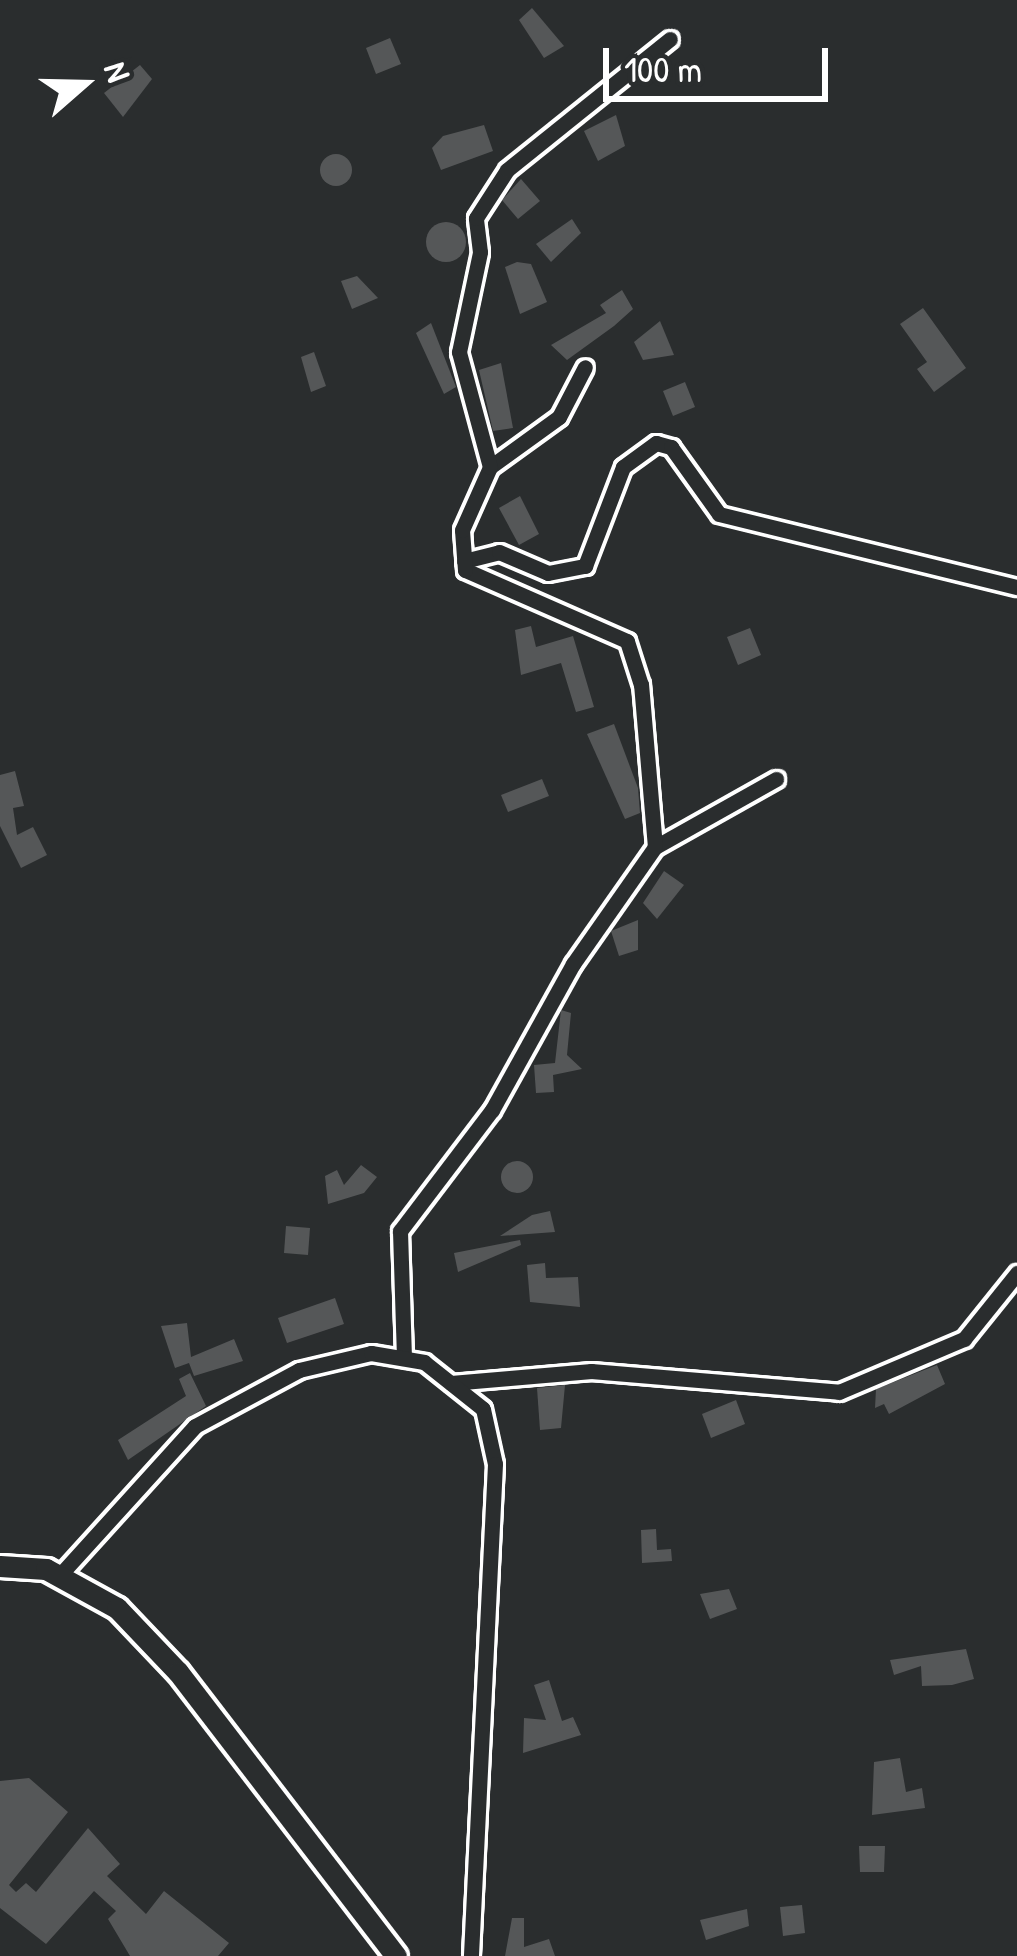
<!DOCTYPE html>
<html>
<head>
<meta charset="utf-8">
<style>
	body { margin:0 }
	#map { position:relative; width:1017px; height:1956px; overflow:hidden; background:#2a2d2e; font-family:"Patrick Hand",sans-serif }
	div>[style] { position:absolute }
	[style*='--x'] { left:calc(var(--x)*1px); top:calc(var(--y)*1px); width:calc(var(--w)*1px); rotate:calc(var(--a)*1deg) }
	.building>* { inset:0; background:#555758 }
	.round { border-radius:50% }
	.roads { filter:drop-shadow(3px 0 #fff) drop-shadow(-3px 0 #fff) drop-shadow(0 3px #fff) drop-shadow(0 -3px #fff) }
	.minor>* { height:15px; margin:-7.5px; padding:0 7.5px; transform-origin:7.5px; border-radius:7.5px; background:#2a2d2e }
	.secondary>* { height:21px; margin:-10.5px; padding:0 10.5px; transform-origin:10.5px; border-radius:10.5px; background:#2a2d2e }
	span { translate:-50% -50%; white-space:nowrap; text-align:center; line-height:1.15; -webkit-text-stroke:9px #2a2d2e; paint-order:stroke }
	.north { position:absolute; left:24px; top:24px; width:120px; height:120px; -webkit-text-stroke:9px #2a2d2e; paint-order:stroke; rotate:70deg; font-size:33px; font-weight:700; line-height:48px; text-align:center; color:#fff }
	.north::after { content:''; display:block; margin:auto; width:42px; height:54px; background:#fff; clip-path:polygon(50% 0,100% 100%,50% 72%,0 100%) }
	.scale { position:absolute; left:603px; top:48px; width:225px; height:54px; box-sizing:border-box; border:6px solid #fff; border-top:0; padding-left:15px; font-size:36px; line-height:42px; white-space:nowrap; color:#fff; -webkit-text-stroke:9px #2a2d2e; paint-order:stroke }
</style>
</head>
<body>
<div id="map">
	<div class="building">
		<i style="clip-path:polygon(532px 8px,564px 46px,544px 58px,519px 20px)"></i>
		<i style="clip-path:polygon(390px 38px,401px 64px,376px 74px,366px 48px)"></i>
		<i style="clip-path:polygon(140px 65px,152px 79px,123px 117px,104px 93px)"></i>
		<i style="clip-path:polygon(616px 115px,625px 146px,598px 161px,584px 131px)"></i>
		<i style="clip-path:polygon(484px 125px,493px 151px,441px 170px,432px 148px,443px 136px)"></i>
		<i class="round" style="left:320px;top:154px;width:32px;height:32px"></i>
		<i style="clip-path:polygon(521px 179px,540px 201px,518px 219px,502px 200px)"></i>
		<i style="clip-path:polygon(572px 219px,581px 233px,551px 262px,536px 244px)"></i>
		<i class="round" style="left:426px;top:222px;width:40px;height:40px"></i>
		<i style="clip-path:polygon(517px 262px,531px 264px,547px 302px,520px 314px,505px 267px)"></i>
		<i style="clip-path:polygon(357px 276px,378px 298px,352px 309px,341px 281px)"></i>
		<i style="clip-path:polygon(622px 290px,633px 309px,614px 326px,567px 360px,551px 345px,606px 313px,600px 305px)"></i>
		<i style="clip-path:polygon(923px 308px,966px 368px,934px 392px,917px 369px,927px 362px,900px 324px)"></i>
		<i style="clip-path:polygon(660px 321px,674px 355px,643px 360px,634px 342px)"></i>
		<i style="clip-path:polygon(431px 323px,456px 387px,444px 394px,416px 333px)"></i>
		<i style="clip-path:polygon(314px 352px,326px 386px,311px 392px,301px 357px)"></i>
		<i style="clip-path:polygon(501px 363px,513px 428px,493px 431px,479px 370px)"></i>
		<i style="clip-path:polygon(685px 382px,695px 407px,673px 416px,663px 391px)"></i>
		<i style="clip-path:polygon(520px 496px,539px 534px,519px 545px,499px 508px)"></i>
		<i style="clip-path:polygon(531px 626px,536px 647px,573px 636px,594px 707px,576px 712px,561px 663px,521px 675px,515px 630px)"></i>
		<i style="clip-path:polygon(750px 628px,761px 655px,738px 665px,727px 637px)"></i>
		<i style="clip-path:polygon(614px 724px,638px 788px,640px 813px,625px 819px,587px 734px)"></i>
		<i style="clip-path:polygon(15px 771px,24px 806px,13px 808px,17px 835px,33px 827px,47px 855px,21px 868px,0 826px,0 775px)"></i>
		<i style="clip-path:polygon(542px 779px,549px 796px,508px 812px,501px 795px)"></i>
		<i style="clip-path:polygon(664px 871px,684px 885px,657px 919px,643px 903px)"></i>
		<i style="clip-path:polygon(638px 920px,638px 950px,619px 956px,611px 931px)"></i>
		<i style="clip-path:polygon(561px 1010px,571px 1013px,567px 1055px,582px 1069px,553px 1075px,554px 1092px,536px 1093px,534px 1065px,555px 1063px)"></i>
		<i class="round" style="left:501px;top:1161px;width:32px;height:32px"></i>
		<i style="clip-path:polygon(361px 1165px,377px 1177px,364px 1193px,328px 1204px,325px 1176px,337px 1170px,344px 1185px)"></i>
		<i style="clip-path:polygon(550px 1211px,555px 1232px,500px 1236px,532px 1215px)"></i>
		<i style="clip-path:polygon(286px 1226px,310px 1228px,308px 1255px,284px 1253px)"></i>
		<i style="clip-path:polygon(520px 1240px,521px 1245px,458px 1272px,454px 1253px)"></i>
		<i style="clip-path:polygon(545px 1263px,546px 1278px,578px 1277px,580px 1307px,530px 1302px,527px 1265px)"></i>
		<i style="clip-path:polygon(335px 1298px,344px 1324px,287px 1343px,278px 1318px)"></i>
		<i style="clip-path:polygon(187px 1323px,191px 1357px,234px 1339px,243px 1361px,194px 1376px,189px 1363px,175px 1368px,161px 1326px)"></i>
		<i style="clip-path:polygon(937px 1365px,945px 1384px,889px 1414px,884px 1404px,875px 1408px,876px 1389px)"></i>
		<i style="clip-path:polygon(190px 1373px,206px 1406px,128px 1460px,118px 1440px,186px 1396px,179px 1379px)"></i>
		<i style="clip-path:polygon(565px 1385px,561px 1428px,540px 1430px,537px 1388px)"></i>
		<i style="clip-path:polygon(736px 1400px,745px 1424px,711px 1438px,702px 1414px)"></i>
		<i style="clip-path:polygon(656px 1529px,657px 1550px,671px 1549px,672px 1561px,642px 1563px,641px 1530px)"></i>
		<i style="clip-path:polygon(729px 1589px,737px 1609px,710px 1619px,700px 1594px)"></i>
		<i style="clip-path:polygon(966px 1649px,974px 1679px,952px 1685px,922px 1686px,921px 1666px,894px 1675px,890px 1660px)"></i>
		<i style="clip-path:polygon(549px 1680px,562px 1721px,573px 1717px,581px 1735px,523px 1753px,524px 1718px,546px 1720px,534px 1685px)"></i>
		<i style="clip-path:polygon(900px 1758px,906px 1792px,922px 1788px,925px 1808px,872px 1815px,874px 1762px)"></i>
		<i style="clip-path:polygon(29px 1778px,68px 1812px,9px 1885px,16px 1892px,26px 1883px,36px 1892px,88px 1828px,120px 1864px,107px 1876px,146px 1914px,164px 1891px,229px 1943px,218px 1956px,130px 1956px,108px 1919px,116px 1911px,94px 1891px,46px 1944px,0 1908px,0 1781px)"></i>
		<i style="clip-path:polygon(859px 1846px,885px 1846px,884px 1872px,860px 1872px)"></i>
		<i style="clip-path:polygon(802px 1905px,805px 1933px,783px 1936px,780px 1907px)"></i>
		<i style="clip-path:polygon(747px 1909px,749px 1926px,706px 1940px,700px 1920px)"></i>
		<i style="clip-path:polygon(512px 1918px,524px 1918px,524px 1947px,549px 1939px,555px 1956px,505px 1956px)"></i>
	</div>
	<div class="roads">
		<div class="minor">
			<i style="--x:490;--y:467;--w:85;--a:-35.9"></i>
			<i style="--x:559;--y:417;--w:56;--a:-62.5"></i>
			<i style="--x:464;--y:561;--w:36;--a:-14"></i>
			<i style="--x:499;--y:552;--w:53;--a:23.2"></i>
			<i style="--x:548;--y:573;--w:38;--a:-11"></i>
			<i style="--x:585;--y:566;--w:106;--a:-69"></i>
			<i style="--x:623;--y:467;--w:41;--a:-36"></i>
			<i style="--x:656;--y:443;--w:16;--a:15"></i>
			<i style="--x:671;--y:447;--w:82;--a:54.4"></i>
			<i style="--x:719;--y:514;--w:307;--a:13.8"></i>
			<i style="--x:655;--y:847;--w:139;--a:-29.3"></i>
			<i style="--x:404;--y:1358;--w:127;--a:-91.8"></i>
			<i style="--x:400;--y:1231;--w:152;--a:-52.8"></i>
			<i style="--x:492;--y:1110;--w:167;--a:-61"></i>
			<i style="--x:573;--y:964;--w:143;--a:-55"></i>
			<i style="--x:655;--y:847;--w:163;--a:-94.9"></i>
			<i style="--x:641;--y:685;--w:46;--a:-107.7"></i>
			<i style="--x:627;--y:641;--w:177;--a:-156.3"></i>
			<i style="--x:465;--y:570;--w:40;--a:-94.3"></i>
			<i style="--x:462;--y:530;--w:69;--a:-66"></i>
			<i style="--x:490;--y:467;--w:119;--a:-105.1"></i>
			<i style="--x:459;--y:352;--w:102;--a:-78.1"></i>
			<i style="--x:480;--y:252;--w:34;--a:-97"></i>
			<i style="--x:476;--y:218;--w:57;--a:-57.1"></i>
			<i style="--x:507;--y:170;--w:209;--a:-38.8"></i>
			<i style="--x:451;--y:1383;--w:141;--a:-4.9"></i>
			<i style="--x:591;--y:1371;--w:249;--a:4.8"></i>
			<i style="--x:839;--y:1392;--w:136;--a:-23"></i>
			<i style="--x:964;--y:1339;--w:85;--a:-51.2"></i>
			<i style="--x:59;--y:1576;--w:202;--a:-47.8"></i>
			<i style="--x:195;--y:1426;--w:118;--a:-28.3"></i>
			<i style="--x:299;--y:1370;--w:74;--a:-13.3"></i>
			<i style="--x:371;--y:1353;--w:54;--a:9.6"></i>
			<i style="--x:424;--y:1362;--w:75;--a:38.5"></i>
			<i style="--x:483;--y:1409;--w:56;--a:77.7"></i>
			<i style="--x:495;--y:1464;--w:493;--a:92.8"></i>
		</div>
		<div class="secondary">
			<i style="--x:0;--y:1566;--w:46;--a:3.7"></i>
			<i style="--x:46;--y:1569;--w:81;--a:28.8"></i>
			<i style="--x:117;--y:1608;--w:88;--a:46.4"></i>
			<i style="--x:178;--y:1672;--w:358;--a:52.5"></i>
		</div>
	</div>
	<div class="north">N</div>
	<div class="scale">100 m</div>
</div>
</body>
</html>
